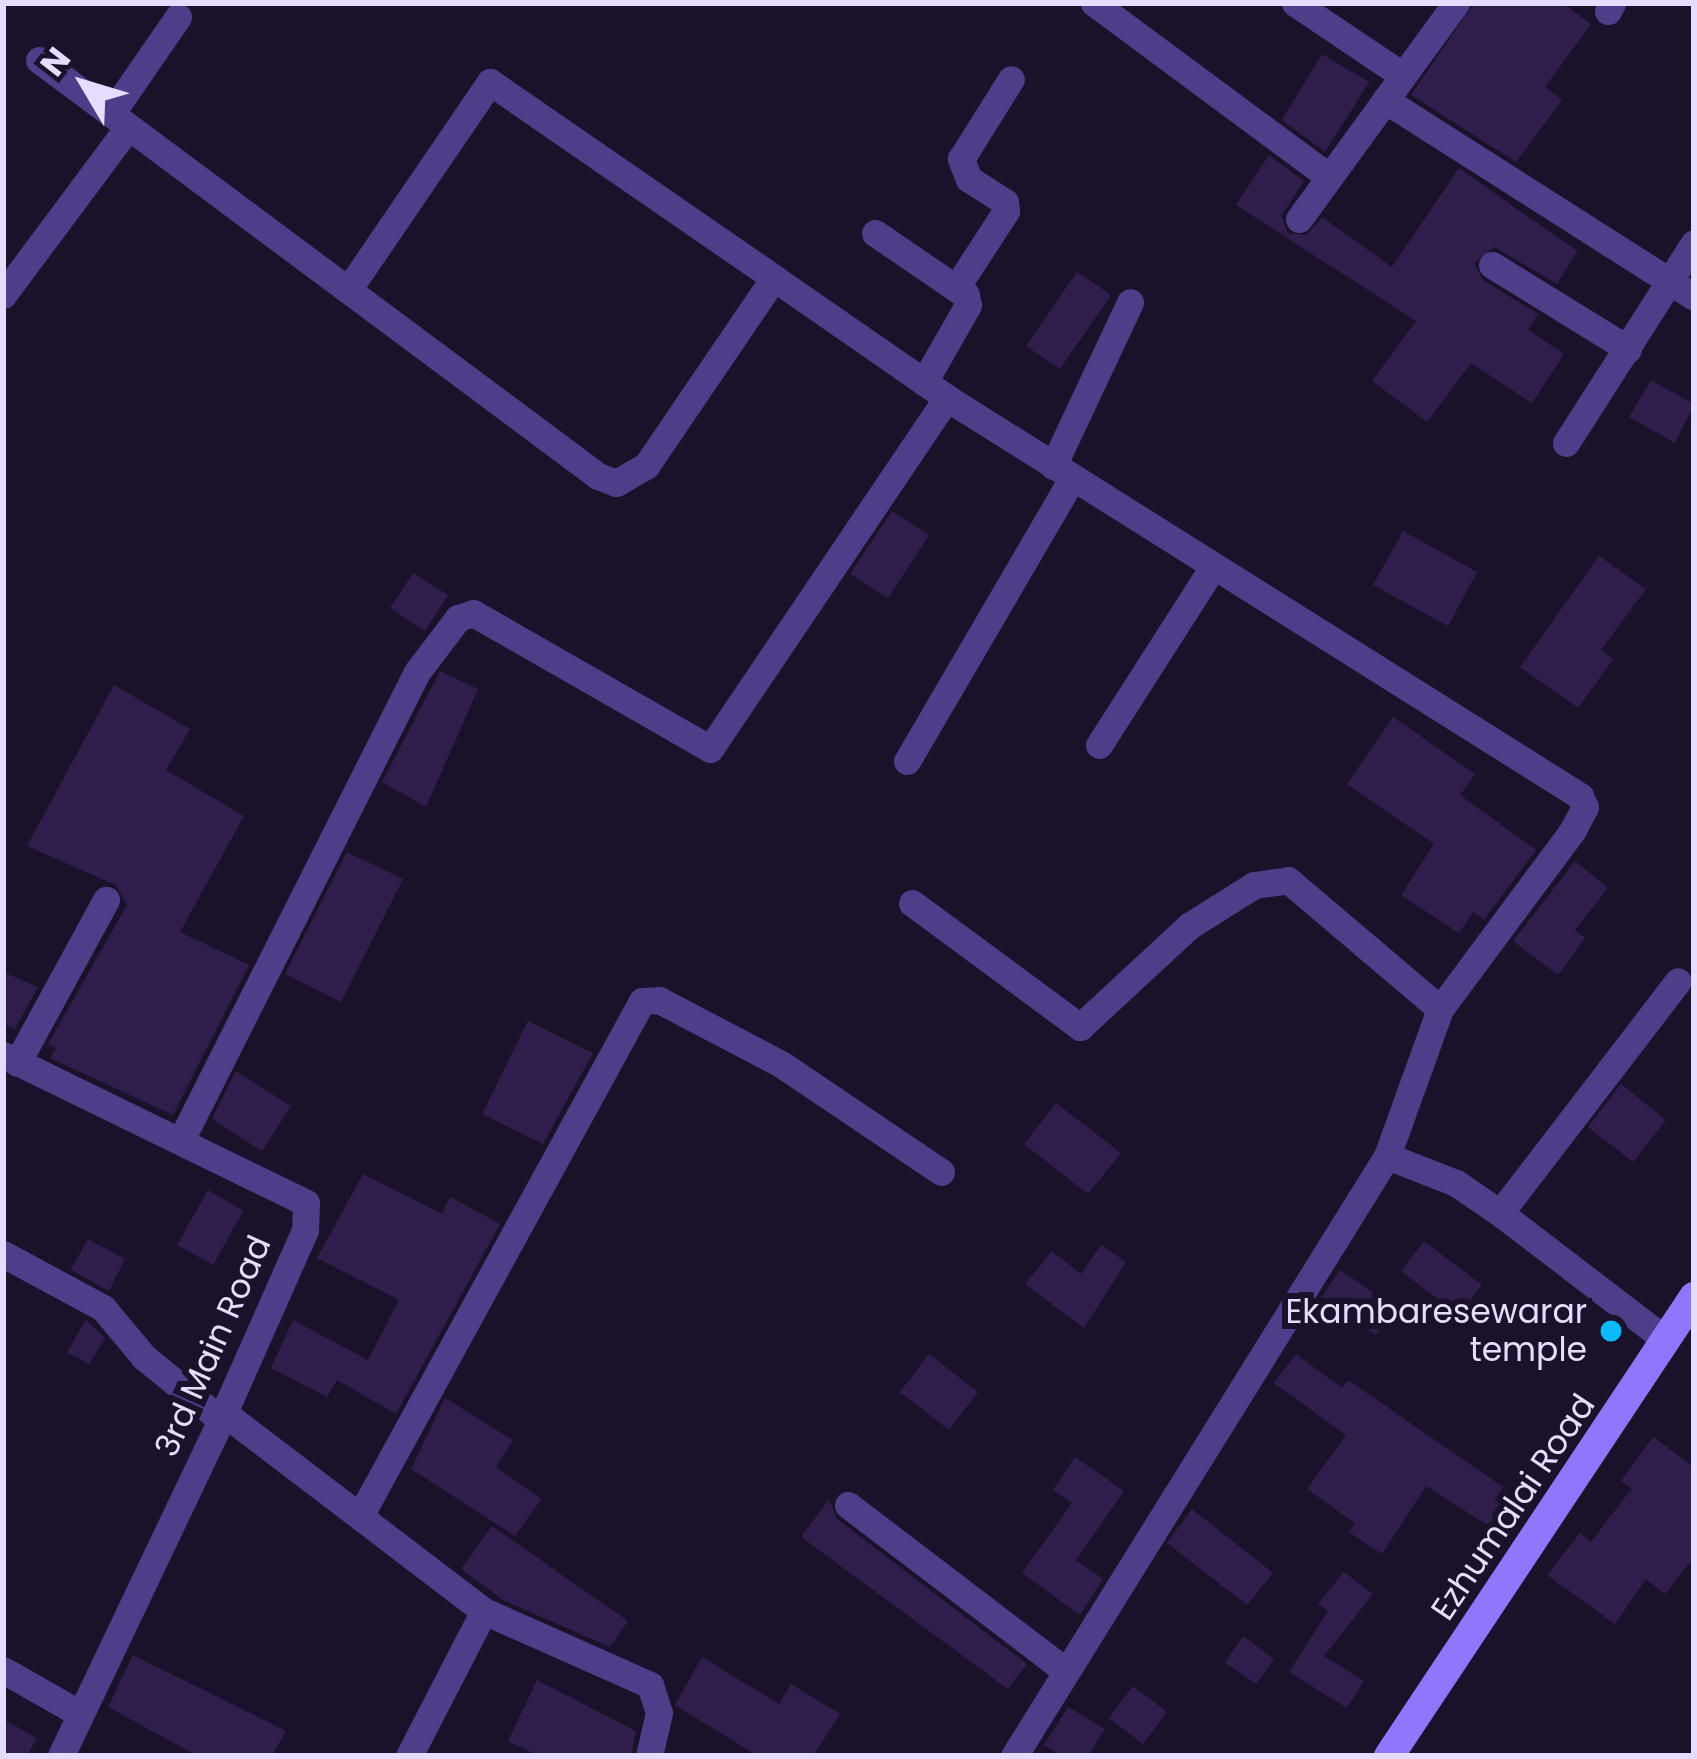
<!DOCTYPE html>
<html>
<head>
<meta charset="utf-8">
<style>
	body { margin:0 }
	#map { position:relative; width:1697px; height:1759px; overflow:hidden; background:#1a122b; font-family:Poppins,sans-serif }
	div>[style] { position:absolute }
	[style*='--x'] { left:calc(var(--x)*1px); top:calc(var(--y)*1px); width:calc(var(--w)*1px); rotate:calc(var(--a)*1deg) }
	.building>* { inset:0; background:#2f1e4c }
	.street>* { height:27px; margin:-13.5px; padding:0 13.5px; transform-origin:13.5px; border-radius:13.5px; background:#4e3e89 }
	.secondary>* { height:30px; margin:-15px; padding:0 15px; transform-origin:15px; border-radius:15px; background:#9075fd }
	.dots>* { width:33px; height:33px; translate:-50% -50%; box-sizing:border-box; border:6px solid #1a122b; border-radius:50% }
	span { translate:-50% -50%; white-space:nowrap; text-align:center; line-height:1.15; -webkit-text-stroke:12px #1a122b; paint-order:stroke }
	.poi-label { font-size:33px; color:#e6dcfe }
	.right { translate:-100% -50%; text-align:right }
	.street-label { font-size:33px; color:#e6dcfe }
	.frame { position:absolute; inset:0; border:6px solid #e6dcfe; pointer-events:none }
	.north { position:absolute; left:24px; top:24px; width:120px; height:120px; -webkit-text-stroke:9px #1a122b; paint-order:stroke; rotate:308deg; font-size:33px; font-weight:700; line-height:48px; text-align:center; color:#e6dcfe }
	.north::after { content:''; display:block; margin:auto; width:42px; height:54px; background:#e6dcfe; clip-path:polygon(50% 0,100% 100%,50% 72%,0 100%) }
</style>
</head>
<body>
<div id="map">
	<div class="building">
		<i style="clip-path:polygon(1474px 3px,1562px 3px,1591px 24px,1545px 87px,1562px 100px,1516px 162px,1411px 95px)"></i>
		<i style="clip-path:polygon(1322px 54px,1369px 82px,1325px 152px,1282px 120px)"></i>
		<i style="clip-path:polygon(1269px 155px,1304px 181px,1281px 216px,1288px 233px,1307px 235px,1322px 217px,1392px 267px,1459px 168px,1577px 251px,1557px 284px,1494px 247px,1474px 263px,1483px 280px,1538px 314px,1528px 330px,1564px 354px,1532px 403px,1471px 363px,1427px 422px,1372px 381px,1416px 321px,1236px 205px)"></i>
		<i style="clip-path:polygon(1077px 272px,1111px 295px,1060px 369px,1026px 346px)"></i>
		<i style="clip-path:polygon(1651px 380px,1694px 404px,1675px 443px,1629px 417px)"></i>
		<i style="clip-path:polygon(892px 511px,929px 535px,888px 598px,850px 574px)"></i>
		<i style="clip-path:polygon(1403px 531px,1477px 572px,1448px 626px,1373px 585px)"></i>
		<i style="clip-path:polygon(1599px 556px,1646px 589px,1601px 650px,1613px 659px,1578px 708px,1520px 667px)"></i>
		<i style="clip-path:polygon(413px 573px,448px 595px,425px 631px,390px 608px)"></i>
		<i style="clip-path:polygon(440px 671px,478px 689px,426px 807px,382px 782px)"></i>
		<i style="clip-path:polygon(114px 685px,190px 729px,166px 770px,244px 816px,180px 932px,249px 965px,173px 1115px,50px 1058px,56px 1048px,48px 1044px,127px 905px,116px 885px,27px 846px)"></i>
		<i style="clip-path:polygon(1393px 717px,1475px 774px,1460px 795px,1536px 850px,1484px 920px,1473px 912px,1459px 933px,1401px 895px,1434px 844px,1347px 784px)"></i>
		<i style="clip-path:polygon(347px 852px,403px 879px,341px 1002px,285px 974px)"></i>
		<i style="clip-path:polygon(1575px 861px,1608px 888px,1575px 930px,1585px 938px,1558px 975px,1513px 941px)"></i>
		<i style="clip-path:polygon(3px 972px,38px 987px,15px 1029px,3px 1024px)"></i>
		<i style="clip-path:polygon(528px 1021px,593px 1053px,543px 1144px,482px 1114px)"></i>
		<i style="clip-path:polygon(236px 1071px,291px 1106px,262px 1151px,212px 1119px)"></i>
		<i style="clip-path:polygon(1621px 1084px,1666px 1120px,1633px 1162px,1588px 1127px)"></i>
		<i style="clip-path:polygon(1056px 1103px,1121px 1153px,1088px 1194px,1024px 1144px)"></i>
		<i style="clip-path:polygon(363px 1174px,442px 1214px,450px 1197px,500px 1224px,396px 1414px,337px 1380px,327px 1397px,271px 1368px,293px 1320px,368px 1360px,399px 1300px,317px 1258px)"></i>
		<i style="clip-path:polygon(208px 1190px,243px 1211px,213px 1265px,177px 1245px)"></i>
		<i style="clip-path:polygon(88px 1239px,125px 1259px,109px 1291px,71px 1270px)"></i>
		<i style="clip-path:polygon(1424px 1241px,1482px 1285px,1459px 1315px,1401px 1271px)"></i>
		<i style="clip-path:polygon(1101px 1245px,1126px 1262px,1084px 1328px,1025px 1284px,1052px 1251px,1081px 1274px)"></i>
		<i style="clip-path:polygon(1340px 1270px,1395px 1307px,1376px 1335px,1321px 1298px)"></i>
		<i style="clip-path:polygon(86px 1320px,105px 1338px,89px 1364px,67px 1352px)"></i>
		<i style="clip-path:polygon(929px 1354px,978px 1392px,949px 1430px,900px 1392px)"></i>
		<i style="clip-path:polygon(1296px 1354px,1342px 1388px,1348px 1380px,1529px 1505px,1508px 1538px,1426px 1486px,1382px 1554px,1349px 1532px,1355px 1523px,1307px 1489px,1346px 1435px,1274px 1383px)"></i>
		<i style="clip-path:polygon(445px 1398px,513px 1440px,496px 1467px,541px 1499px,515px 1536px,411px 1469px)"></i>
		<i style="clip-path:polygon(1653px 1437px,1694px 1467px,1694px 1557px,1665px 1594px,1646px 1579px,1615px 1624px,1547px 1575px,1580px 1533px,1591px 1542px,1632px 1488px,1621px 1481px)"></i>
		<i style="clip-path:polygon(1075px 1457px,1124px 1491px,1076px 1560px,1103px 1579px,1080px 1615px,1022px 1573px,1072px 1503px,1053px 1490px)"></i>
		<i style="clip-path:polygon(829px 1499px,837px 1519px,1027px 1664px,1008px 1689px,801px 1537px)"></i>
		<i style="clip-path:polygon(1192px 1509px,1273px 1573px,1247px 1605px,1167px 1543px)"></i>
		<i style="clip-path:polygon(492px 1526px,628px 1621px,610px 1647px,503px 1600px,461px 1569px)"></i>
		<i style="clip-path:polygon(1344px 1572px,1373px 1594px,1324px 1656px,1364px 1681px,1347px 1708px,1289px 1672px,1328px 1611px,1318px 1604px)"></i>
		<i style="clip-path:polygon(1243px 1636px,1274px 1659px,1256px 1684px,1225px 1662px)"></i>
		<i style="clip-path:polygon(133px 1655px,286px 1731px,272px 1756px,198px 1756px,108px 1707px)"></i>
		<i style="clip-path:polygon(702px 1657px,779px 1704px,791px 1684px,840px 1714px,813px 1756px,758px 1756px,675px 1705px)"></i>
		<i style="clip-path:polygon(537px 1680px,636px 1731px,631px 1756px,539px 1756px,508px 1741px)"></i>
		<i style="clip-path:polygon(1133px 1686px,1167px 1712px,1143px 1744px,1109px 1718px)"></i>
		<i style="clip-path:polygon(1068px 1707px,1105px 1729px,1088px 1756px,1062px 1756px,1044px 1745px)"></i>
		<i style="clip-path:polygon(3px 1719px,37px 1738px,27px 1756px,3px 1756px)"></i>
	</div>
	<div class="street">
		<i style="--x:1094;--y:3;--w:292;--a:36.5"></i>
		<i style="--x:1295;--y:3;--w:129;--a:33.9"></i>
		<i style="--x:1608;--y:11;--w:9;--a:-63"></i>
		<i style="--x:39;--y:60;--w:697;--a:36.66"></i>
		<i style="--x:598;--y:476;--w:19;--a:21"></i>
		<i style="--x:616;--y:483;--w:34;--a:-30"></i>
		<i style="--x:646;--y:466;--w:227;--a:-55.8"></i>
		<i style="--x:774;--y:278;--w:211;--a:34.7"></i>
		<i style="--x:1385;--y:100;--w:366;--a:32.5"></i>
		<i style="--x:111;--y:114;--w:118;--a:-55.4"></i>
		<i style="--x:1299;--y:219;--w:267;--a:-54"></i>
		<i style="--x:875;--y:233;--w:110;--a:34.3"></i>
		<i style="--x:966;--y:295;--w:10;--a:79"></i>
		<i style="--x:968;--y:305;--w:89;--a:119.7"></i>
		<i style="--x:1492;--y:265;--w:160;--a:31.7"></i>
		<i style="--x:956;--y:288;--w:92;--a:-57"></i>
		<i style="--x:1006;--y:211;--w:9;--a:-96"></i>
		<i style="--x:1005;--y:202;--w:43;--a:-147.4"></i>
		<i style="--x:969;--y:179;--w:22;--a:-112"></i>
		<i style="--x:961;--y:159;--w:94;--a:-58"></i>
		<i style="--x:348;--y:290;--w:252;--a:-55.7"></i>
		<i style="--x:490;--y:82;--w:345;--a:34.6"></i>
		<i style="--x:3;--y:295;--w:209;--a:-53.3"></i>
		<i style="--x:1566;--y:443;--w:237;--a:-57.4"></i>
		<i style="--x:1053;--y:466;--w:181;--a:-64.8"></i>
		<i style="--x:1099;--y:745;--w:211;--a:-57.4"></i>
		<i style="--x:907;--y:761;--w:327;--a:-59.7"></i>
		<i style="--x:912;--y:903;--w:209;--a:36.4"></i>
		<i style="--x:1080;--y:1027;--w:149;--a:-42.8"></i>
		<i style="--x:1189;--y:926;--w:77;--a:-32.2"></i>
		<i style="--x:1254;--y:885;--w:34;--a:-8"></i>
		<i style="--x:1288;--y:880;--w:199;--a:40.3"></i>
		<i style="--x:1440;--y:1009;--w:156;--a:109.8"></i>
		<i style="--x:3;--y:1055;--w:337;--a:26"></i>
		<i style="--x:306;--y:1203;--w:27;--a:92"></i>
		<i style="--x:305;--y:1230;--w:208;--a:113.9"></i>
		<i style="--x:221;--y:1420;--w:372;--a:115.5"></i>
		<i style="--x:17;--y:1063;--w:186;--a:-61.4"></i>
		<i style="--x:181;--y:1140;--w:524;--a:-63.24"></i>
		<i style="--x:417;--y:672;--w:68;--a:-52.8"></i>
		<i style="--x:458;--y:618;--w:16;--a:-18"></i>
		<i style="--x:473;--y:613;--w:273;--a:29.8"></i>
		<i style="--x:710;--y:749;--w:424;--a:-56"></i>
		<i style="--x:947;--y:398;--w:748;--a:32.16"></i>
		<i style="--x:1580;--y:796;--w:12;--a:66"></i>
		<i style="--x:1585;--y:807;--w:26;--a:118"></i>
		<i style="--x:1573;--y:830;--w:223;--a:126.6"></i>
		<i style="--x:1500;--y:1213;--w:292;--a:-52.5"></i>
		<i style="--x:3;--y:1254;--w:114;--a:28.4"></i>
		<i style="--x:103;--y:1308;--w:64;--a:50.1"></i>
		<i style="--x:144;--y:1357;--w:99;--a:39.3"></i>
		<i style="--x:224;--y:1413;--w:327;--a:37.3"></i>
		<i style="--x:484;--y:1611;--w:182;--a:24"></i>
		<i style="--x:650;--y:1685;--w:29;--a:72"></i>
		<i style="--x:659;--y:1713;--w:44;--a:103.1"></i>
		<i style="--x:848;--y:1505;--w:274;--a:37.3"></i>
		<i style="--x:360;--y:1516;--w:587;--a:-61.3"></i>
		<i style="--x:642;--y:1001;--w:17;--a:-3"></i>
		<i style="--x:659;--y:1000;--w:138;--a:27.7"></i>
		<i style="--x:781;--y:1064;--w:193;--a:34"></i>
		<i style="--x:3;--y:1670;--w:89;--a:29.7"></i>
		<i style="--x:409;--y:1756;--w:163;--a:-62.7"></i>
		<i style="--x:1014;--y:1756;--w:706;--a:-58.13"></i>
		<i style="--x:1387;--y:1156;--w:74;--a:21.4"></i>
		<i style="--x:1456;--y:1183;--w:53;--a:34.3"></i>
		<i style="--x:1500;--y:1213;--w:209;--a:37.4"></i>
	</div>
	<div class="secondary">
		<i style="--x:1389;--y:1756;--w:551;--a:-56.4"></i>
	</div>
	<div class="dots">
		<i style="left:1611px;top:1331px;background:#0cb9fb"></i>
	</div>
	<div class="poi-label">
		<span class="right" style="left:1587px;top:1331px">Ekambaresewarar<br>temple</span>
	</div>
	<div class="street-label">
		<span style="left:213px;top:1346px;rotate:-66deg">3rd Main Road</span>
		<span style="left:1513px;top:1507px;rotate:-56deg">Ezhumalai Road</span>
	</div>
	<div class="frame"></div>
	<div class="north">N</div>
</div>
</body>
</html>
